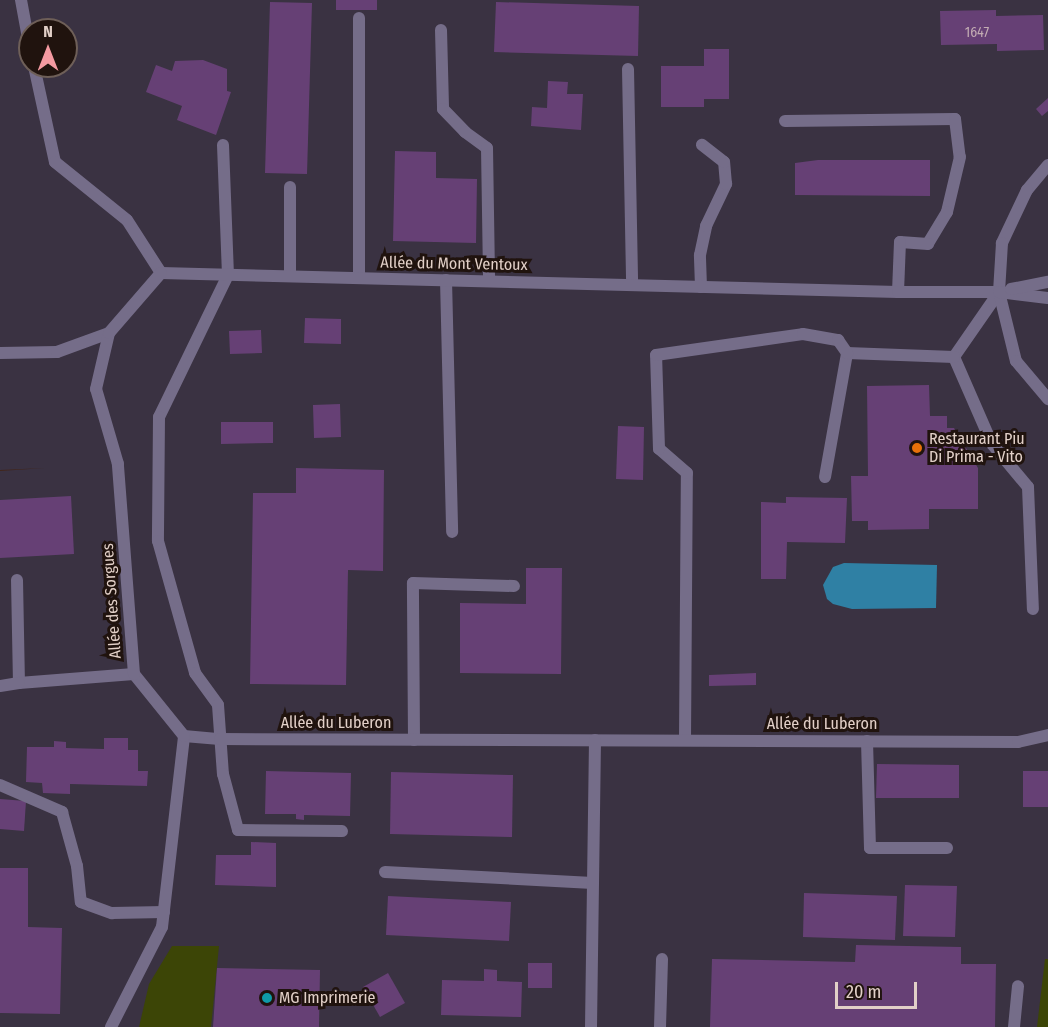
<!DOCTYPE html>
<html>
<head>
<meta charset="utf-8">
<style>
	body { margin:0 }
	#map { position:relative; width:1048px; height:1027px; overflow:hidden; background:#42261b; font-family:"Fira Sans Condensed",sans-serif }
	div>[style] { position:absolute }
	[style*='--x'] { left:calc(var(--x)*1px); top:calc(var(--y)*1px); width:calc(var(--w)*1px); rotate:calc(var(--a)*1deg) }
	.industrial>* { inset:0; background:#3a3242 }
	.green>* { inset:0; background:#3c4506 }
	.water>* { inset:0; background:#2f80a4 }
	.building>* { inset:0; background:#664075 }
	.lane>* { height:12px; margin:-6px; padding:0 6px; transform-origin:6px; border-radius:6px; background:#756d89 }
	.street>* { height:12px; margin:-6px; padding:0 6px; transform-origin:6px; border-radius:6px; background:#756d89 }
	.dots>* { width:16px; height:16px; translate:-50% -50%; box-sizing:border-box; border:3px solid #20130e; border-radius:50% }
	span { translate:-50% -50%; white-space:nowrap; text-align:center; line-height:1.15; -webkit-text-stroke:6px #20130e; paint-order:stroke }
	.number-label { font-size:14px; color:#c3acb3 }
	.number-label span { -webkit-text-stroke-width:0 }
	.street-label { font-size:16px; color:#e2d0c8 }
	.poi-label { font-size:16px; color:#e2d0c8 }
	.left { translate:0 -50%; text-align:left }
	.north { position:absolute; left:18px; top:18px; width:60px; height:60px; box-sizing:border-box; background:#20130e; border:2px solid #6e5f58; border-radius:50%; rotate:0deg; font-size:16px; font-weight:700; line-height:24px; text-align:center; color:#e2d0c8 }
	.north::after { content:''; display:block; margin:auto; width:21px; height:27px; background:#f49aa1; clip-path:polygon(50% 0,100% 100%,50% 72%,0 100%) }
	.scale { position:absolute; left:835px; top:982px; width:82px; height:27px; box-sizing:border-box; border:3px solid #e2d0c8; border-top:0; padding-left:8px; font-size:18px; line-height:21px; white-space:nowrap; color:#e2d0c8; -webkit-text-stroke:4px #20130e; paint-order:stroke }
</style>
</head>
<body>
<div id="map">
	<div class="industrial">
		<i style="clip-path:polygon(evenodd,0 0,1048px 0,1048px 1027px,0 1027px,0 471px,45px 468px,0 470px,0 0,30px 30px,66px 30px,66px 66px,30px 66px,30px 30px)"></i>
	</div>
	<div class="green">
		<i style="clip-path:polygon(172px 946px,219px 946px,211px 1027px,139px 1027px,149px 984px)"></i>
		<i style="clip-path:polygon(1045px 959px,1048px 959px,1048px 1027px,1037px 1027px)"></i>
	</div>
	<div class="water">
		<i style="clip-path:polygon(844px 563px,937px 565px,936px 608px,852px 609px,833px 604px,827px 599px,823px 585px,833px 567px)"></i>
	</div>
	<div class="building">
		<i style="clip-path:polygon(336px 0,377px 0,377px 10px,336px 10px)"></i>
		<i style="clip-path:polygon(270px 2px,312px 3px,307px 174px,265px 173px)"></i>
		<i style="clip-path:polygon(496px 2px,639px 6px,638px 56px,494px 52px)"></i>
		<i style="clip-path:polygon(996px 10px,996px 16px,1043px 15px,1044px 50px,997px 51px,997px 44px,941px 45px,940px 11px)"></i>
		<i style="clip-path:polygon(704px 49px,729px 49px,729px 99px,704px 99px,704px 107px,661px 107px,661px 66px,704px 66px)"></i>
		<i style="clip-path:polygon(203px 60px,227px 69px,227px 91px,231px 92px,216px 135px,177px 120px,182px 106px,146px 92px,156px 65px,172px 71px,175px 61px)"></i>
		<i style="clip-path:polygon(548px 81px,568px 82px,567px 94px,583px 94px,581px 130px,531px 126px,532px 107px,547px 108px)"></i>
		<i style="clip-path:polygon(1048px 98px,1048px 111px,1042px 116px,1036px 109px)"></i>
		<i style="clip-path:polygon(395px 151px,436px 152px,436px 178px,477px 179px,476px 243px,393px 241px)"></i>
		<i style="clip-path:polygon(818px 160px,930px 160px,930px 196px,795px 195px,795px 163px)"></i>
		<i style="clip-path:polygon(305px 318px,341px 319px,341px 344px,304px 343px)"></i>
		<i style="clip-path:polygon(261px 330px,262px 353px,230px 354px,229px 331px)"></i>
		<i style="clip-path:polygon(929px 385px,930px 416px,947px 416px,947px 428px,954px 428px,978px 468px,978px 509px,929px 509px,929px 529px,868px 530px,868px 521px,852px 521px,851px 476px,868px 476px,867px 386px)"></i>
		<i style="clip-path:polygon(340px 404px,341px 437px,314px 438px,313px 405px)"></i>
		<i style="clip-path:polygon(221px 422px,273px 422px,273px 443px,221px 444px)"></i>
		<i style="clip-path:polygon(618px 426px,644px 427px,643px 480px,616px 479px)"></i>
		<i style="clip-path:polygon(296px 468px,384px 470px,383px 571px,348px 570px,346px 685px,250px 684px,253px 493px,296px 493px)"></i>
		<i style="clip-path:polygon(71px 496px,74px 554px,0 558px,0 500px)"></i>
		<i style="clip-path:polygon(786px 497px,847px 498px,845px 543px,787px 542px,786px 579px,761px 579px,761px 502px,786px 503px)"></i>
		<i style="clip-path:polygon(526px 568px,562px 568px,561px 674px,460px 673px,460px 603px,526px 604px)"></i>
		<i style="clip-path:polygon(756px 673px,756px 685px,709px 686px,709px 675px)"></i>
		<i style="clip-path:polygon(104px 738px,128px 738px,128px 750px,138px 750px,138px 771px,148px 771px,147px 786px,70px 784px,70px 794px,43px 793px,42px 783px,26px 782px,27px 747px,54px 747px,54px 741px,66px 742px,66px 748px,104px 749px)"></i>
		<i style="clip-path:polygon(877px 764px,959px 765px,959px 798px,876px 798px)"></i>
		<i style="clip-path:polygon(266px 771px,351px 773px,350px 816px,304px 815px,304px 820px,296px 819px,296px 814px,265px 814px)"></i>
		<i style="clip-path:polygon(1023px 771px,1048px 771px,1048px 807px,1023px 807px)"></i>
		<i style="clip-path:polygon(391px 772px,513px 775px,512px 837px,390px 834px)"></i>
		<i style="clip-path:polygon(0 799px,26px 801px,24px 831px,0 829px)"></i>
		<i style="clip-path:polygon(251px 842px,276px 843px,276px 887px,215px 885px,216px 855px,251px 855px)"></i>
		<i style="clip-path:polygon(0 868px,28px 868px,28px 927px,62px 928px,60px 1014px,0 1013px)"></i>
		<i style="clip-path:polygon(905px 885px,957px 886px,955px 937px,903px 936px)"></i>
		<i style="clip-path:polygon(804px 893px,897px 896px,895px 940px,803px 937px)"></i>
		<i style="clip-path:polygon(388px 896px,511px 902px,509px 941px,386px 935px)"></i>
		<i style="clip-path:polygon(856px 945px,961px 947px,961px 964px,996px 964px,995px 1027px,710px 1027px,712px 959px,855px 962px)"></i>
		<i style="clip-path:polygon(528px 963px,552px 963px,552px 988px,528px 988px)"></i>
		<i style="clip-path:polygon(217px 968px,320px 970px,319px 1027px,213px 1027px)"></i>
		<i style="clip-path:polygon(484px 969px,497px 970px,497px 981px,522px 982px,521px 1017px,441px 1015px,442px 980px,484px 981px)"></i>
		<i style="clip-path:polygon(388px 973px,405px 1003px,380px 1017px,363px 987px)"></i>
	</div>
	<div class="lane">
		<i style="--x:359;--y:18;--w:260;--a:90"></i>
		<i style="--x:441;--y:30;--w:79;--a:88.5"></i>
		<i style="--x:443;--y:109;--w:32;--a:46"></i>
		<i style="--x:465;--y:132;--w:27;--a:36"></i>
		<i style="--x:487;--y:148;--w:133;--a:89.1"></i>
		<i style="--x:628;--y:69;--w:216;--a:88.9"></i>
		<i style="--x:785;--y:121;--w:170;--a:-0.7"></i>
		<i style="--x:955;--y:119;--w:38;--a:83"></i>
		<i style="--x:960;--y:157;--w:57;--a:103.3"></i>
		<i style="--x:947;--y:212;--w:37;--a:121"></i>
		<i style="--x:928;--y:244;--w:28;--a:-176"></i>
		<i style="--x:900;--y:242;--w:50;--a:92.3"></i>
		<i style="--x:223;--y:145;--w:130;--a:87.8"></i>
		<i style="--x:228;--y:275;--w:158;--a:115.9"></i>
		<i style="--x:159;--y:417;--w:124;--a:90.5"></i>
		<i style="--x:158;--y:541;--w:137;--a:74.3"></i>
		<i style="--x:195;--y:673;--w:39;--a:54"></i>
		<i style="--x:218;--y:705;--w:69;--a:85.9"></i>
		<i style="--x:223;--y:774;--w:58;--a:75"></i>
		<i style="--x:238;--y:830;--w:104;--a:0.6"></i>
		<i style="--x:290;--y:187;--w:89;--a:90"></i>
		<i style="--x:446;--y:280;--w:252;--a:88.6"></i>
		<i style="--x:701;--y:287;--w:32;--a:-92"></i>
		<i style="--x:700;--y:255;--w:30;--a:-78"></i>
		<i style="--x:706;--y:226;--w:47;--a:-64.5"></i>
		<i style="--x:726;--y:184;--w:22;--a:-95"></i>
		<i style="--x:724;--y:162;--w:28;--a:-142"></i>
		<i style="--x:999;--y:292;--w:79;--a:124.7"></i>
		<i style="--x:954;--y:357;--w:95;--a:66.4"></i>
		<i style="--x:992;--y:444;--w:56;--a:50.1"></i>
		<i style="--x:1028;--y:487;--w:122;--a:87.7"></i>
		<i style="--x:0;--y:353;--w:57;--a:-1"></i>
		<i style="--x:57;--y:352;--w:55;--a:-20.1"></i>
		<i style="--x:825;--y:477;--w:126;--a:-79.9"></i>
		<i style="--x:847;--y:353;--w:107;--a:2.1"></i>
		<i style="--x:17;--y:580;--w:103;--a:88.9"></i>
		<i style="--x:19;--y:683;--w:115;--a:-4.5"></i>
		<i style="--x:0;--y:686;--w:19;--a:-9"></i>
		<i style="--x:414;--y:740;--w:157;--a:-90.4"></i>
		<i style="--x:413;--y:583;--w:101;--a:1.7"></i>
		<i style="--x:685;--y:740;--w:267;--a:-89.6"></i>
		<i style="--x:687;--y:473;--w:37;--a:-139"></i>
		<i style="--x:659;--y:449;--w:94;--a:-91.8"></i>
		<i style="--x:656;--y:355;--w:148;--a:-8.1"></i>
		<i style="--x:803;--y:334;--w:36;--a:10"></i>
		<i style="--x:838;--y:340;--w:16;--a:55"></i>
		<i style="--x:867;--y:741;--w:107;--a:88.4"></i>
		<i style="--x:870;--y:848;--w:77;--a:0"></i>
		<i style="--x:0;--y:785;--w:68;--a:23.5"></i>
		<i style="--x:62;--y:812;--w:56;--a:74.5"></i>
		<i style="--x:77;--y:866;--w:36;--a:84"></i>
		<i style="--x:81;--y:902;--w:33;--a:20"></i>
		<i style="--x:112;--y:913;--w:52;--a:-1.1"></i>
		<i style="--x:385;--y:872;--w:208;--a:3"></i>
		<i style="--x:660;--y:1027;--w:68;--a:-88.3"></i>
		<i style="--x:1014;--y:1027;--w:41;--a:-84.4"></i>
	</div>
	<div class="street">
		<i style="--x:21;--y:0;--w:50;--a:79.6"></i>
		<i style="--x:34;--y:66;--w:98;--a:77.7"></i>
		<i style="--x:55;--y:162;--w:92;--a:38.9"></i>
		<i style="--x:127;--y:220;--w:63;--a:57.3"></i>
		<i style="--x:1048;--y:165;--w:33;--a:130"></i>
		<i style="--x:1027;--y:190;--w:59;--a:115.3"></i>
		<i style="--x:1002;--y:243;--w:49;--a:93.5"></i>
		<i style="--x:999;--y:292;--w:71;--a:76.2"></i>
		<i style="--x:1016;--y:361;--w:50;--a:49.9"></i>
		<i style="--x:161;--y:273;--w:737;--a:1.48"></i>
		<i style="--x:898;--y:292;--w:101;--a:0"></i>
		<i style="--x:999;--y:292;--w:49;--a:7"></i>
		<i style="--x:1011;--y:289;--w:38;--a:-11"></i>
		<i style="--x:184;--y:736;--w:36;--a:5"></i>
		<i style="--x:220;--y:739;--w:798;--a:0.22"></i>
		<i style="--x:1018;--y:742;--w:31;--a:-13"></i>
		<i style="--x:111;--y:1027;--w:112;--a:-63"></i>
		<i style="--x:162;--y:927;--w:192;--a:-83.4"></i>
		<i style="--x:184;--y:736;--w:80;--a:-128.9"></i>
		<i style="--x:134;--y:674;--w:211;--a:-94.4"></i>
		<i style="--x:118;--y:464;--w:78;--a:-106.3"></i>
		<i style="--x:96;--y:389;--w:57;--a:-76.9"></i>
		<i style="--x:109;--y:333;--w:79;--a:-49.1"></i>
		<i style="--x:591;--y:1027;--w:287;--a:-89.2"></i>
	</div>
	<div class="dots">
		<i style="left:917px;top:448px;background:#e8710a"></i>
		<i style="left:267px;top:998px;background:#0f9aa8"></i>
	</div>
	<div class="number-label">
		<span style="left:977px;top:33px">1647</span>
	</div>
	<div class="street-label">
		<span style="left:454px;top:264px;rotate:1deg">Allée du Mont Ventoux</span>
		<span style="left:112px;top:601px;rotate:-94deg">Allée des Sorgues</span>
		<span style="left:336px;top:723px">Allée du Luberon</span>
		<span style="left:822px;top:724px">Allée du Luberon</span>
	</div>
	<div class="poi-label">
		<span class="left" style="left:929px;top:448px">Restaurant Piu<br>Di Prima - Vito</span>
		<span class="left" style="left:279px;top:998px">MG Imprimerie</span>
	</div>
	<div class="north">N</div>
	<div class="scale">20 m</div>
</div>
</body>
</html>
